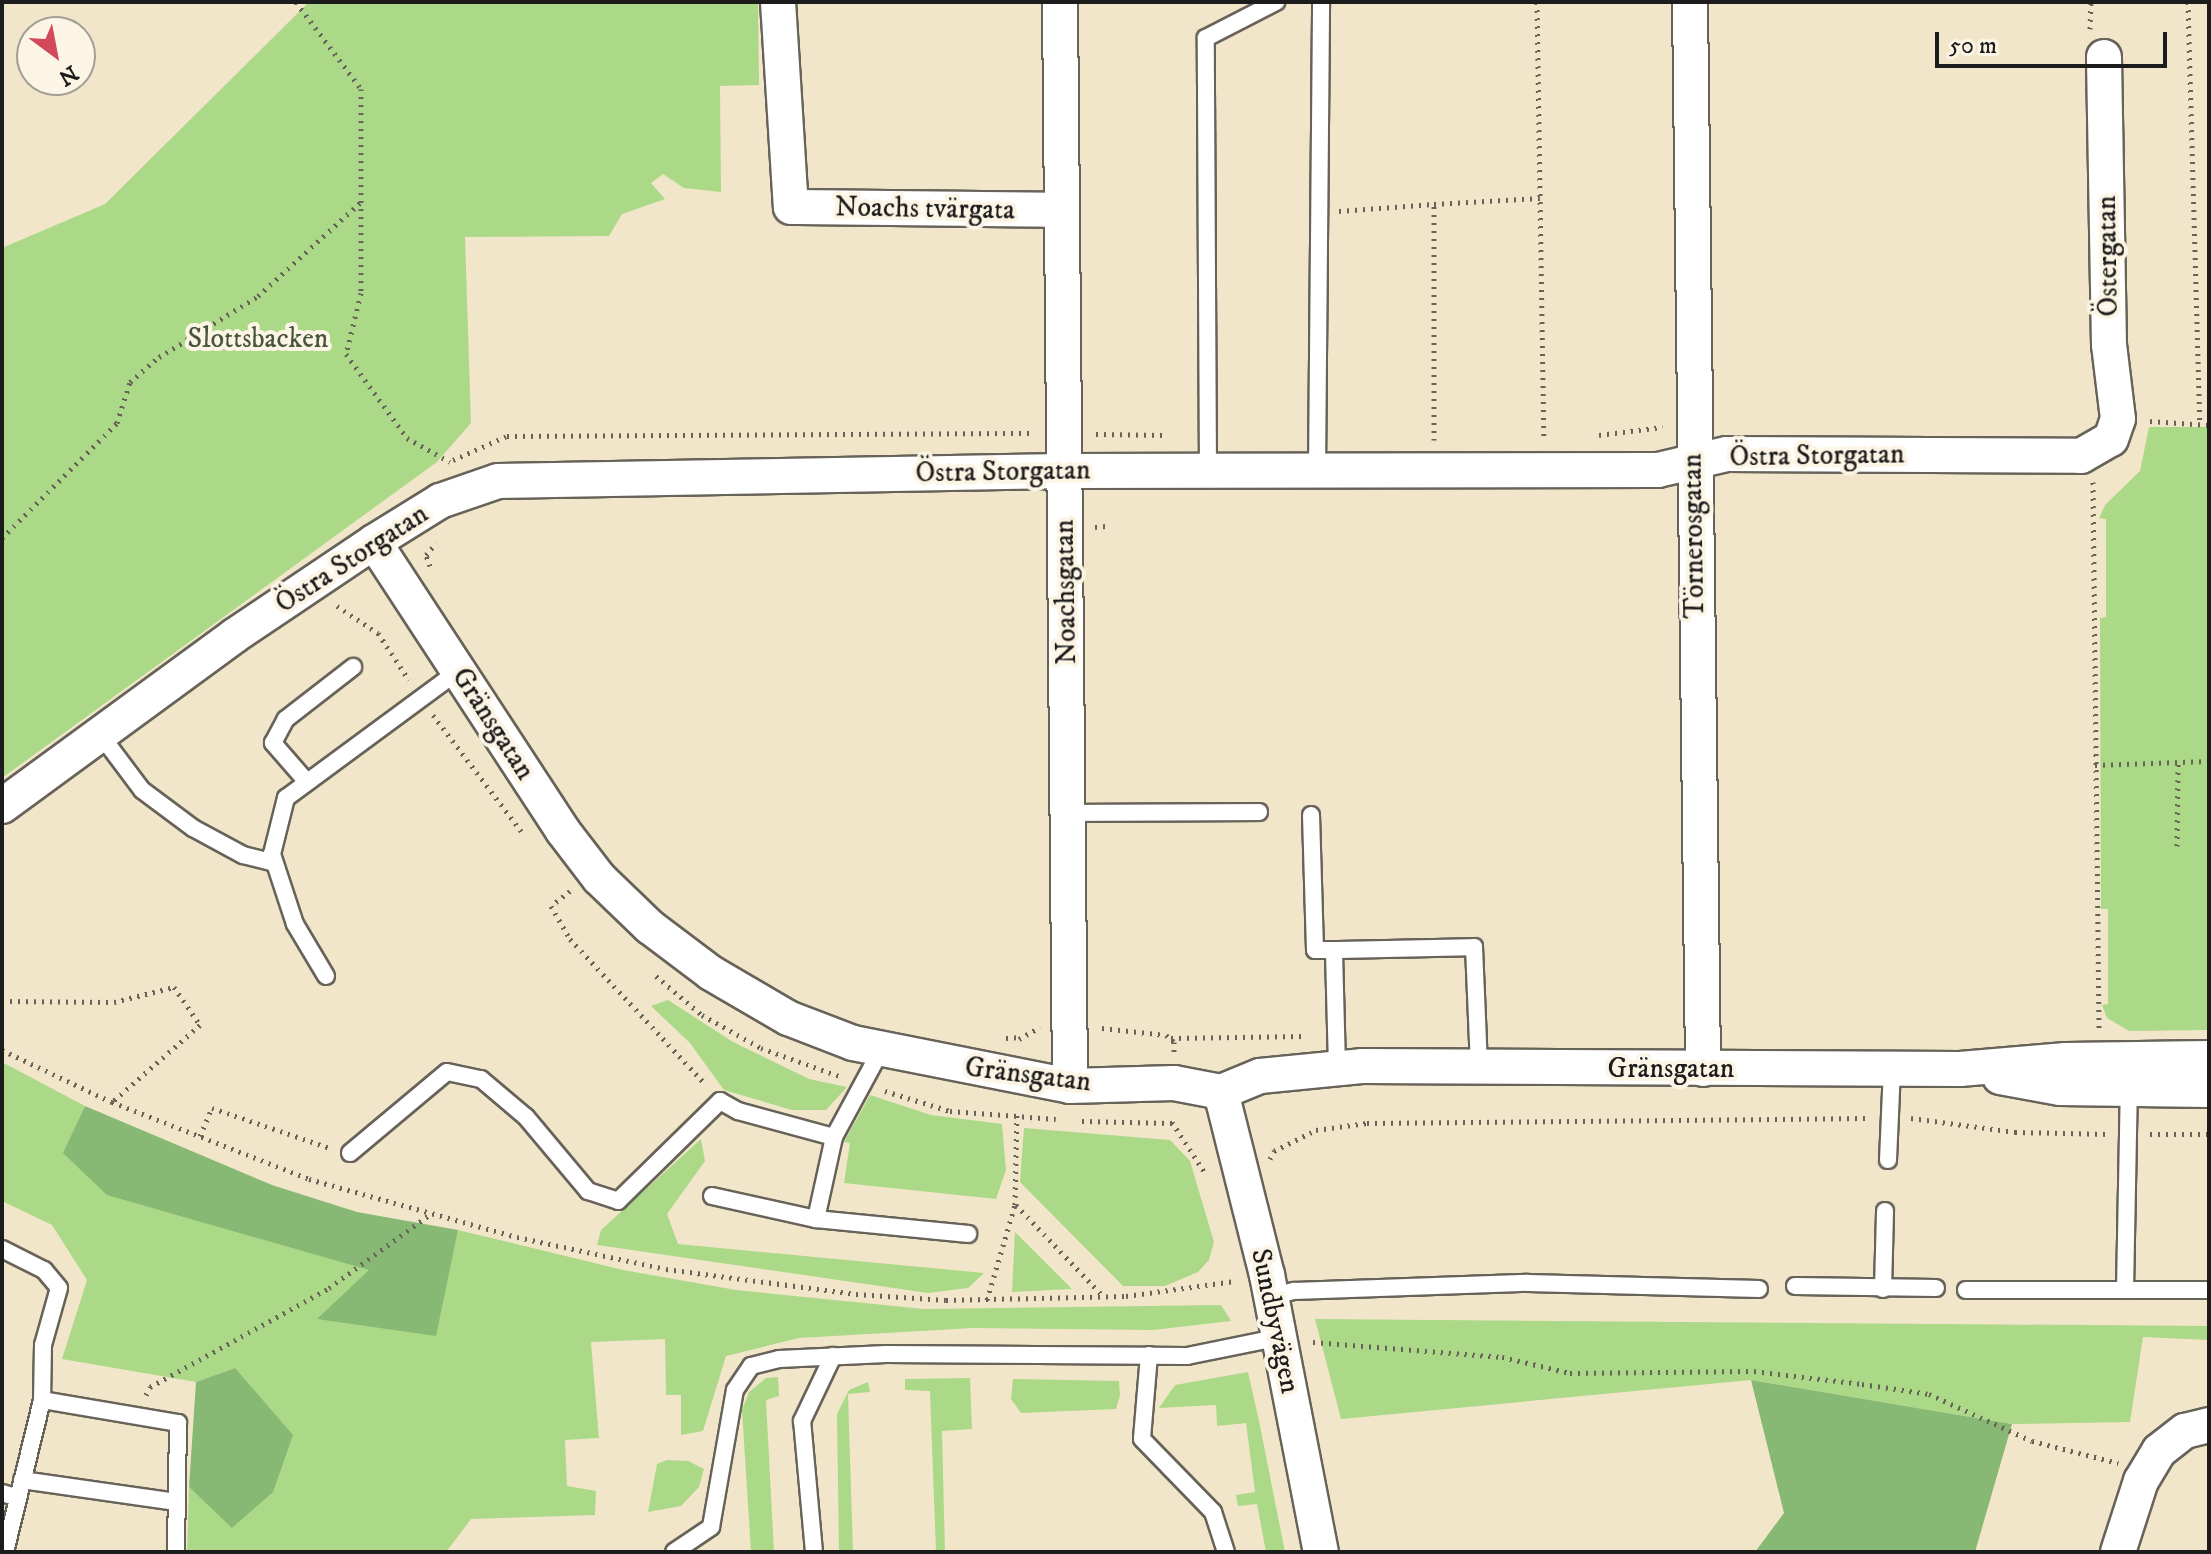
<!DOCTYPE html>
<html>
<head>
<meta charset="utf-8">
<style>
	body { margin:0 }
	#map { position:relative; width:2211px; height:1554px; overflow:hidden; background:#f2e6ca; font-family:"IM FELL DW Pica",serif }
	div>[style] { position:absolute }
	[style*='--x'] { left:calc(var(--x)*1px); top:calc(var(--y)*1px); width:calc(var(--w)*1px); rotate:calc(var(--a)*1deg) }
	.green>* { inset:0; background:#abd987 }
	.forest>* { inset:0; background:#88b974 }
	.path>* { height:5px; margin-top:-2.5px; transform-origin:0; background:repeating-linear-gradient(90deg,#676359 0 2px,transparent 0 8px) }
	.roads { filter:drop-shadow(2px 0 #676359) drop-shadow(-2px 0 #676359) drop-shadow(0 2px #676359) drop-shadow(0 -2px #676359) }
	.service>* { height:16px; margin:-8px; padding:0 8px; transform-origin:8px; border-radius:8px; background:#fff }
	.minor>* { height:34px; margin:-17px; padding:0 17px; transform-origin:17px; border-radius:17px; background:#fff }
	span { translate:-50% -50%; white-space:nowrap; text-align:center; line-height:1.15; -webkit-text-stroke:8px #fcf5e5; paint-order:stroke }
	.street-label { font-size:28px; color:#1c1c1c }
	.park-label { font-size:28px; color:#47553c }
	.frame { position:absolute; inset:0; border:4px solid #1c1c1c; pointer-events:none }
	.north { position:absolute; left:16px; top:16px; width:80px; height:80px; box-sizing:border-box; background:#fcf5e5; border:2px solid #a29e95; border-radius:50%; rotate:148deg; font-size:22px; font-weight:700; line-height:32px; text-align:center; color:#1c1c1c }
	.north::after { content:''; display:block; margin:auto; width:28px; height:36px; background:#d1495b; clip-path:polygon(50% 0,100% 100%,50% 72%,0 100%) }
	.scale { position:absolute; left:1935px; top:32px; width:232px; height:36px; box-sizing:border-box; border:4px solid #1c1c1c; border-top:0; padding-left:10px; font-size:24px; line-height:28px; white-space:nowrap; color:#1c1c1c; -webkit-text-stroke:6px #fcf5e5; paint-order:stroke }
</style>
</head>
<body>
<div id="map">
	<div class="green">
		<i style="clip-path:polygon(309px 2px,758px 2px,759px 85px,720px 86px,721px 192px,684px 188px,663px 174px,651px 183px,665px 199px,622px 214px,609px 236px,465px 237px,471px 423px,437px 462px,2px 778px,2px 248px,105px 204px)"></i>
		<i style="clip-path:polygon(2149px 427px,2209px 427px,2209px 1030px,2129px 1031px,2107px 1018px,2102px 1005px,2108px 1004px,2108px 909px,2101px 909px,2100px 618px,2106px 617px,2106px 519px,2099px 518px,2105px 505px,2140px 471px)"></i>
		<i style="clip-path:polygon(668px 1000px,733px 1042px,809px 1079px,847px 1087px,826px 1110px,792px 1110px,724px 1090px,690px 1043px,651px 1006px)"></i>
		<i style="clip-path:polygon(2px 1062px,85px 1106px,64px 1153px,237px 1230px,370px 1270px,319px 1320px,449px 1269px,458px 1230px,623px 1270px,736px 1290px,924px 1309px,1221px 1305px,1231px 1321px,1153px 1330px,973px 1328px,799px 1338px,726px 1356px,703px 1431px,681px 1435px,681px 1395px,666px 1395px,665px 1339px,591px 1342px,599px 1438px,565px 1440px,567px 1486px,596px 1491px,595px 1515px,471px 1519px,446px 1552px,187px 1552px,189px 1487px,233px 1528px,235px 1368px,196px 1382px,62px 1359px,87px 1280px,52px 1225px,2px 1201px)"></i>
		<i style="clip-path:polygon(870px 1095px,931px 1115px,1002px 1124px,1006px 1170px,996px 1199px,844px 1183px,850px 1143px,844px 1142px)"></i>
		<i style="clip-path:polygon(1024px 1128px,1170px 1140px,1190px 1161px,1214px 1242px,1209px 1260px,1198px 1272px,1165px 1286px,1123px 1286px,1020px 1182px)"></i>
		<i style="clip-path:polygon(701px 1139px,705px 1161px,667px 1214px,678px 1244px,984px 1273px,968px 1288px,928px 1293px,597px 1245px,601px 1230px)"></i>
		<i style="clip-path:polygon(1015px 1232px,1072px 1289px,1012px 1292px)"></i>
		<i style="clip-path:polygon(1315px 1319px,2209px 1326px,2209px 1340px,2143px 1337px,2130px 1422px,2012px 1424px,1751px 1380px,1341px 1419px)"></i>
		<i style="clip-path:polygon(1248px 1372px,1259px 1421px,1285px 1552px,1266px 1552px,1257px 1504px,1238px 1506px,1236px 1495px,1255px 1492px,1246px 1423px,1217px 1426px,1216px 1405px,1159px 1408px,1175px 1385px)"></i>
		<i style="clip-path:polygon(778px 1377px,779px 1396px,766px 1400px,774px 1552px,751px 1552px,742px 1410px,749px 1392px,766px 1378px)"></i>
		<i style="clip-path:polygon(970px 1378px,972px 1429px,942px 1431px,945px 1552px,936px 1552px,930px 1391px,905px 1390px,905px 1379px)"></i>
		<i style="clip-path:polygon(1013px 1379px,1119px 1381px,1120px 1395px,1116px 1409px,1021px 1413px,1011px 1399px)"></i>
		<i style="clip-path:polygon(868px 1382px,870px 1392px,848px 1394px,853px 1552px,839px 1552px,837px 1414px,849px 1390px)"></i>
		<i style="clip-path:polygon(667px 1460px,688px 1461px,704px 1469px,699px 1487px,681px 1506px,648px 1512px,657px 1464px)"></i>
	</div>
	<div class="forest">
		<i style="clip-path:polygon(85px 1106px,272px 1185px,357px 1212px,458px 1230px,436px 1336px,317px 1319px,369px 1270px,107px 1195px,63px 1153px)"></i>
		<i style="clip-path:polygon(235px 1368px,293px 1435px,273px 1492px,232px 1528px,189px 1487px,196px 1382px)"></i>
		<i style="clip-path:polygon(1751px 1380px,2012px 1424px,1975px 1552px,1755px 1552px,1784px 1513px)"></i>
	</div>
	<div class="path">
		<i style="--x:296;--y:2;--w:109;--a:53.2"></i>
		<i style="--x:361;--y:89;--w:204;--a:90"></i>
		<i style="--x:361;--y:293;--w:63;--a:103.8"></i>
		<i style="--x:346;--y:354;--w:104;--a:54"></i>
		<i style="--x:407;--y:438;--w:49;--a:29.2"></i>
		<i style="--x:1537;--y:2;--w:438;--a:89.1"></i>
		<i style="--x:2188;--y:2;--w:423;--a:88.4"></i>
		<i style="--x:2090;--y:29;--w:27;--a:-88"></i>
		<i style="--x:1339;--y:211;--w:95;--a:-4.2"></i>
		<i style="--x:2150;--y:421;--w:59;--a:3.9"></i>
		<i style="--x:1096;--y:434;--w:70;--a:0.8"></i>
		<i style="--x:1599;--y:435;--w:64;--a:-7.1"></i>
		<i style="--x:1434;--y:440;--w:236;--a:-90"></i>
		<i style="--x:1434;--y:204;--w:106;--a:-3.2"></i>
		<i style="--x:453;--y:460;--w:59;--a:-24"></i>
		<i style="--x:507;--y:436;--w:527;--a:-0.33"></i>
		<i style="--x:2093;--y:482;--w:546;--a:89.37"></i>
		<i style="--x:1095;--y:527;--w:12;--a:-5"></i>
		<i style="--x:2;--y:538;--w:163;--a:-45"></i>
		<i style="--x:117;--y:423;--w:43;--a:-72.4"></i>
		<i style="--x:130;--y:382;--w:38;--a:-41"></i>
		<i style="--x:159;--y:357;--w:116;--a:-31.6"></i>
		<i style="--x:258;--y:296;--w:138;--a:-42.4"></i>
		<i style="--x:430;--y:566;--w:12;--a:-110"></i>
		<i style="--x:426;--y:555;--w:16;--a:-50"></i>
		<i style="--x:337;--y:606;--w:49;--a:33.4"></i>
		<i style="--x:378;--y:633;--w:56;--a:56.6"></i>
		<i style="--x:433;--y:715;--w:146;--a:52.8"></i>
		<i style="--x:2095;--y:765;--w:114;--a:-2"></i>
		<i style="--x:2177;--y:846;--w:83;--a:-89.3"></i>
		<i style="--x:570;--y:891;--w:24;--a:142"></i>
		<i style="--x:551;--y:906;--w:38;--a:60"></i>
		<i style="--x:570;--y:939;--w:200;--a:47"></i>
		<i style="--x:656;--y:976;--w:60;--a:40.3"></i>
		<i style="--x:702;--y:1015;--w:68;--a:29.2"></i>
		<i style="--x:761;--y:1048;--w:86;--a:19.7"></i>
		<i style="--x:2;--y:1001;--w:112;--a:0.5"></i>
		<i style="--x:114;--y:1002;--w:62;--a:-14"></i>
		<i style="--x:174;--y:987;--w:46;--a:55.6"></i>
		<i style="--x:200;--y:1025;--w:117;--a:138.8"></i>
		<i style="--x:1102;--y:1028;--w:64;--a:6.2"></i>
		<i style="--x:1166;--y:1035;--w:11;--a:41"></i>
		<i style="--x:1174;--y:1042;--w:10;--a:90"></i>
		<i style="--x:1006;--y:1038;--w:13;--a:-4"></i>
		<i style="--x:1171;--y:1038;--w:135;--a:-0.8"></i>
		<i style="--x:1019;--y:1039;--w:24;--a:-30"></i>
		<i style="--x:2;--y:1050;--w:122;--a:25.3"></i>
		<i style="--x:112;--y:1102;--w:212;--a:21.3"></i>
		<i style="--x:309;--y:1179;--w:216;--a:15.6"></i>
		<i style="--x:517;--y:1237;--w:152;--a:12.1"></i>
		<i style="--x:666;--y:1269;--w:192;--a:7.5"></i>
		<i style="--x:856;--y:1294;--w:90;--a:3.8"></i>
		<i style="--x:946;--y:1300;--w:180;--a:-1.3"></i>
		<i style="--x:1126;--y:1296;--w:110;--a:-7.8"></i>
		<i style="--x:885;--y:1091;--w:68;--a:17.1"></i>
		<i style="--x:950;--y:1111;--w:106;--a:4.3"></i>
		<i style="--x:1911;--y:1118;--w:105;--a:7.7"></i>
		<i style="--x:2015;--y:1132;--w:93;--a:1.2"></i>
		<i style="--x:1082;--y:1121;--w:90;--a:1.3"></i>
		<i style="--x:1172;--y:1122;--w:61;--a:57.1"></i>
		<i style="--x:2150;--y:1134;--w:59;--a:0"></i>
		<i style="--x:200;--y:1136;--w:30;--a:-67"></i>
		<i style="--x:212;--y:1108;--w:125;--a:18.7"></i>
		<i style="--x:1270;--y:1159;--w:9;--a:-63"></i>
		<i style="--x:1274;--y:1151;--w:47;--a:-26.6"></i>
		<i style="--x:1316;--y:1130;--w:51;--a:-7.8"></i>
		<i style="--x:1367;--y:1123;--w:502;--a:-0.57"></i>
		<i style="--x:1016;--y:1205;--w:126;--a:46.3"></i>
		<i style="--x:987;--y:1300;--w:99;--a:-73.6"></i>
		<i style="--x:1015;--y:1205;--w:92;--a:-88.8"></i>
		<i style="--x:1313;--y:1342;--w:190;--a:4.5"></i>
		<i style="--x:1502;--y:1357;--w:70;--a:13.2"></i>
		<i style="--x:1570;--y:1373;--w:184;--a:-0.6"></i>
		<i style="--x:1754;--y:1371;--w:109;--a:6.9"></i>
		<i style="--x:1862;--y:1384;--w:68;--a:8.5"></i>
		<i style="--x:1929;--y:1394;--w:113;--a:24.5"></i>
		<i style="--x:2032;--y:1441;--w:89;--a:14.3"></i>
		<i style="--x:146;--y:1395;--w:9;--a:-63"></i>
		<i style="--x:150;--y:1387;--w:205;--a:-28.9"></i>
		<i style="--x:329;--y:1288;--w:124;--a:-36.1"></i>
	</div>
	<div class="roads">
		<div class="service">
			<i style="--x:1208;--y:471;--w:433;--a:-90.3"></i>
			<i style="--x:1206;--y:38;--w:79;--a:-27.2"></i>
			<i style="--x:1317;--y:471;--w:469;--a:-89.5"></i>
			<i style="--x:100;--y:734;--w:70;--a:53.1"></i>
			<i style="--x:142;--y:790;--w:64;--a:36.7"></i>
			<i style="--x:193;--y:828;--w:57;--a:28.4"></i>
			<i style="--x:243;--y:855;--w:32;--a:14"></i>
			<i style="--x:307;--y:782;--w:52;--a:-131.1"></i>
			<i style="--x:273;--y:743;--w:27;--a:-62"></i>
			<i style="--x:286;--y:719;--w:85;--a:-37.8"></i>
			<i style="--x:1068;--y:813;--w:191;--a:-0.3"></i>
			<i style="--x:1311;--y:815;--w:135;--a:88.3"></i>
			<i style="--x:1315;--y:950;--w:19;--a:0"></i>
			<i style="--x:326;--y:976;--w:61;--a:-120.8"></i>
			<i style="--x:295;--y:924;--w:74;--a:-108.2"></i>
			<i style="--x:272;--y:854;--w:58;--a:-76"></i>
			<i style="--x:286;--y:798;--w:214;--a:-36.4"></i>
			<i style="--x:1337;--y:1067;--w:117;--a:-91.5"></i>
			<i style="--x:1334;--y:950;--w:140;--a:-1.2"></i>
			<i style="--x:1474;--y:947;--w:120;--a:87.6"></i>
			<i style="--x:350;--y:1153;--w:126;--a:-39.9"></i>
			<i style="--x:447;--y:1072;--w:35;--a:12"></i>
			<i style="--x:481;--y:1079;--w:59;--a:40.2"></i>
			<i style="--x:526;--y:1117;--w:97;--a:50"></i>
			<i style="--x:588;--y:1191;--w:32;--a:18"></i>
			<i style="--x:618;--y:1201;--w:143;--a:-44.4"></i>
			<i style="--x:720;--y:1101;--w:21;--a:29"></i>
			<i style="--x:738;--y:1111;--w:99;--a:15.2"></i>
			<i style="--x:1888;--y:1160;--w:91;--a:-87.5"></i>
			<i style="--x:712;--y:1196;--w:107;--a:12.5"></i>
			<i style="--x:816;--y:1219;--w:153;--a:5.6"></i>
			<i style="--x:816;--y:1219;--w:84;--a:-77.6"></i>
			<i style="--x:834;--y:1137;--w:99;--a:-61.6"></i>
			<i style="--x:2;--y:1249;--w:47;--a:26.6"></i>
			<i style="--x:44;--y:1270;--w:23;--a:50"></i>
			<i style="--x:59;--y:1288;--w:59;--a:105.7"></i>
			<i style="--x:43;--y:1345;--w:55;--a:91"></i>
			<i style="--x:1795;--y:1286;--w:141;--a:0.8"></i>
			<i style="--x:1883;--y:1289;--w:78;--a:-88.5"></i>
			<i style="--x:1966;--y:1290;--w:243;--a:0"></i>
			<i style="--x:2125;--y:1290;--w:201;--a:-88.9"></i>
			<i style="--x:1271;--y:1297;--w:24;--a:-15"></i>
			<i style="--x:1294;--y:1291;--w:234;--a:-2"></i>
			<i style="--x:1528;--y:1283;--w:231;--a:1.5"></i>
			<i style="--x:1149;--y:1355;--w:84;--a:94.8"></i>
			<i style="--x:1142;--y:1439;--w:102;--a:45.8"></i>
			<i style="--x:1213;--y:1512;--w:42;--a:72"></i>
			<i style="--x:22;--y:1480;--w:156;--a:8.1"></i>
			<i style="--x:2;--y:1493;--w:17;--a:17"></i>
			<i style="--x:5;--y:1552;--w:156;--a:-76.3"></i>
			<i style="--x:42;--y:1400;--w:138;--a:9.6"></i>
			<i style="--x:178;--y:1423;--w:129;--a:90.9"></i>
			<i style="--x:674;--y:1552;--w:45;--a:-34"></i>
			<i style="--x:711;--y:1527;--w:139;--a:-80.1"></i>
			<i style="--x:735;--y:1390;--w:29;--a:-56"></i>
			<i style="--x:751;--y:1366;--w:29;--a:-14"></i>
			<i style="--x:779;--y:1359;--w:107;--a:-2.7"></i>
			<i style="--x:886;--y:1354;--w:301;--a:0.4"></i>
			<i style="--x:1187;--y:1356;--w:95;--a:-11.5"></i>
			<i style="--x:814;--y:1552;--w:132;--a:-95.2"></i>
			<i style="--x:802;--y:1421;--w:72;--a:-64.5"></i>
		</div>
		<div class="minor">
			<i style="--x:778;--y:2;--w:205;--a:86.4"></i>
			<i style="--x:791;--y:207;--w:268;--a:0.6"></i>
			<i style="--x:1060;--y:2;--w:1084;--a:89.47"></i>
			<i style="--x:1690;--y:2;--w:1067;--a:89.3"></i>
			<i style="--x:374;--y:542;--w:345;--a:56.8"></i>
			<i style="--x:563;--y:831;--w:59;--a:52.5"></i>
			<i style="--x:599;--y:878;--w:71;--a:43.9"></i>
			<i style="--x:650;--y:927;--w:76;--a:37"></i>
			<i style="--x:711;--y:973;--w:89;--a:30.3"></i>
			<i style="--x:788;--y:1018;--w:70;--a:21"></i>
			<i style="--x:853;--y:1043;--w:221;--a:11.2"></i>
			<i style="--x:1070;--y:1086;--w:104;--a:-1.7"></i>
			<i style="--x:1174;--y:1083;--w:48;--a:10.8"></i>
			<i style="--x:1221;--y:1092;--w:42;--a:-22.3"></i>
			<i style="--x:1260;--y:1076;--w:102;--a:-5.6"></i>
			<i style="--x:1362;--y:1066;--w:598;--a:0.29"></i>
			<i style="--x:1960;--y:1069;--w:106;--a:-4.9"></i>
			<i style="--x:2066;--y:1060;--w:143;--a:-0.8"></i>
			<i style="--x:2;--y:806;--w:288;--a:-36.2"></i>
			<i style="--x:234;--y:636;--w:169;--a:-33.9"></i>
			<i style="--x:374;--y:542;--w:78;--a:-31.8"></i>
			<i style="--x:440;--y:501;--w:61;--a:-19"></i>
			<i style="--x:498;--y:481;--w:566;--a:-1.01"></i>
			<i style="--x:1064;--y:471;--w:594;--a:-0.1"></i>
			<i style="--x:1658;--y:470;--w:71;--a:-13.1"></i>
			<i style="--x:1727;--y:454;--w:354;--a:0.3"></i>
			<i style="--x:2081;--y:456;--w:34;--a:-30"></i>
			<i style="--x:2111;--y:439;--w:21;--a:-71"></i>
			<i style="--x:2118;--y:419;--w:75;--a:-96.9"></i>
			<i style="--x:2109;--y:345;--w:288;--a:-91"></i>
			<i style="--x:2000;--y:1077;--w:61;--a:10.4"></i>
			<i style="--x:2060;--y:1088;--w:149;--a:0.8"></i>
			<i style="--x:1221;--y:1092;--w:189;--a:75.9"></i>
			<i style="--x:1267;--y:1275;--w:282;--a:79"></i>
			<i style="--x:2118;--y:1552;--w:75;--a:-72.1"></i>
			<i style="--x:2141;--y:1481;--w:35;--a:-59"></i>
			<i style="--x:2159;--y:1451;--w:33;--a:-38"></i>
			<i style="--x:2185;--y:1431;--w:25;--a:-14"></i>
		</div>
	</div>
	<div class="street-label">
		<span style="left:925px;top:209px;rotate:1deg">Noachs tvärgata</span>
		<span style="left:2108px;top:256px;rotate:-91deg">Östergatan</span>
		<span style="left:1817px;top:456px;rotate:-1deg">Östra Storgatan</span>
		<span style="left:1003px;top:472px;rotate:-1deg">Östra Storgatan</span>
		<span style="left:1694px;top:536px;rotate:-91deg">Törnerosgatan</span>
		<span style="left:352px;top:559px;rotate:-33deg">Östra Storgatan</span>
		<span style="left:1066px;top:592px;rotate:-91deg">Noachsgatan</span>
		<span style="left:493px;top:724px;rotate:57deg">Gränsgatan</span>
		<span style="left:1671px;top:1069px">Gränsgatan</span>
		<span style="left:1028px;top:1075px;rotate:7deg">Gränsgatan</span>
		<span style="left:1275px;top:1321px;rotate:78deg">Sundbyvägen</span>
	</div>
	<div class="park-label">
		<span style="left:258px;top:339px">Slottsbacken</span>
	</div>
	<div class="frame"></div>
	<div class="north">N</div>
	<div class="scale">50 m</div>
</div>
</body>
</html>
